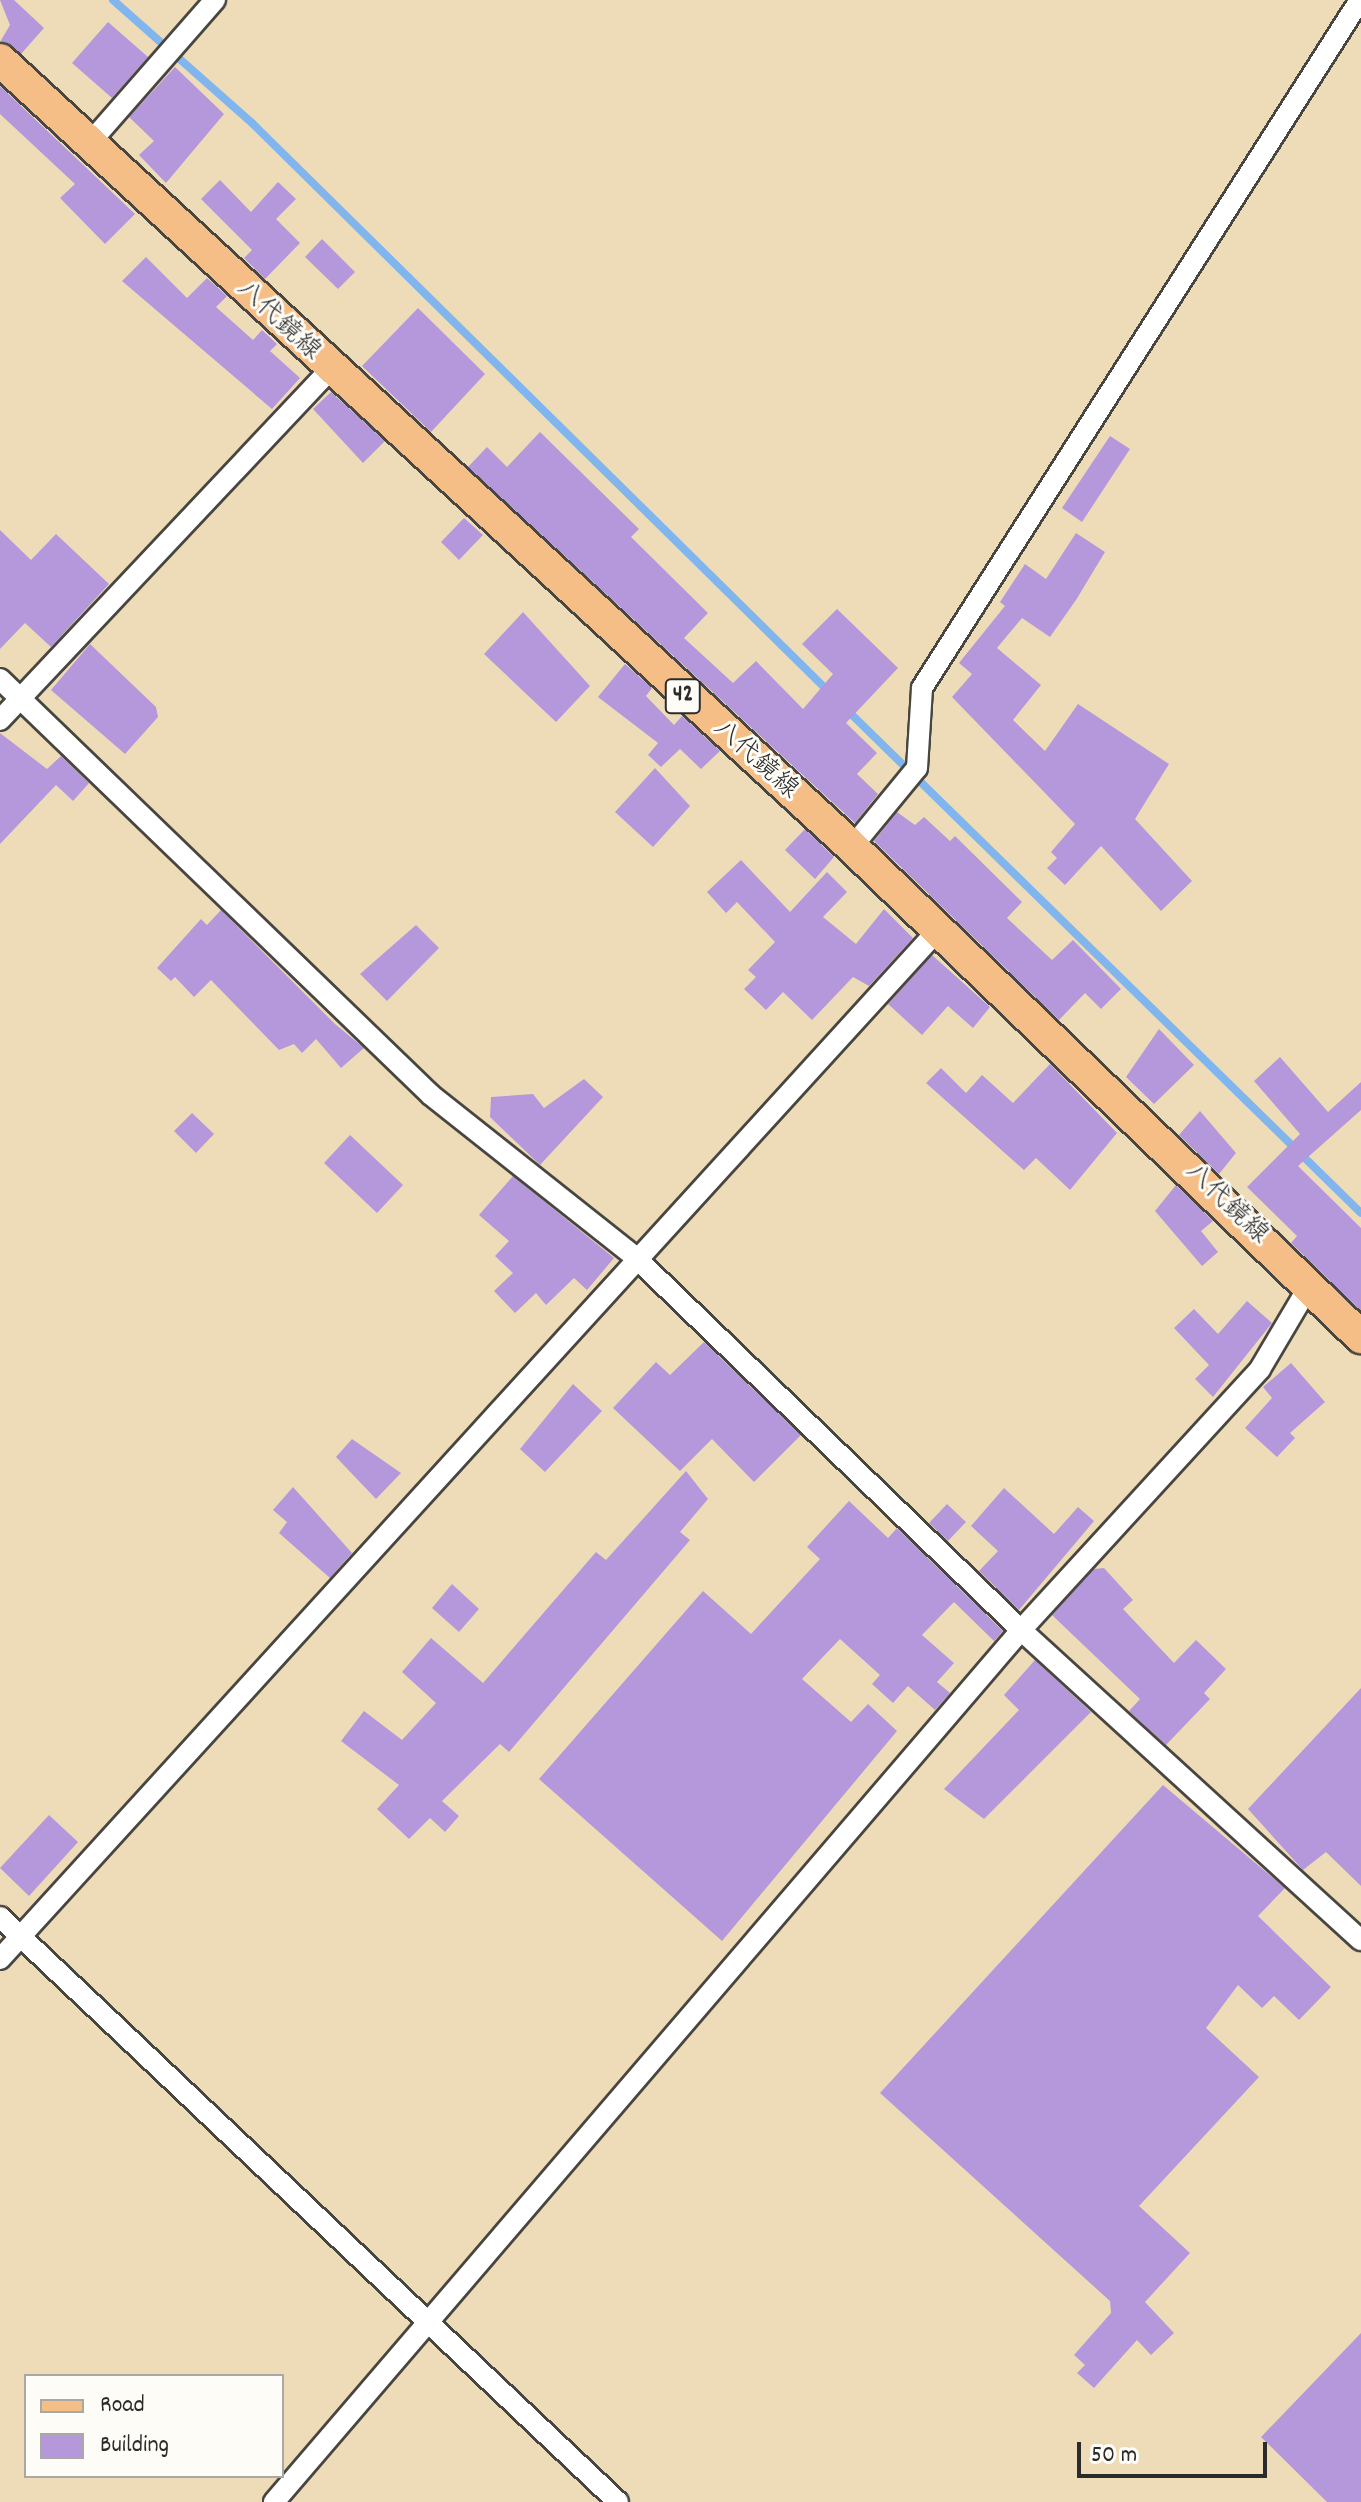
<!DOCTYPE html>
<html>
<head>
<meta charset="utf-8">
<style>
	body { margin:0 }
	#map { position:relative; width:1361px; height:2502px; overflow:hidden; background:#eedcb9; font-family:Dekko,"Klee One",sans-serif }
	div>[style] { position:absolute }
	[style*='--x'] { left:calc(var(--x)*1px); top:calc(var(--y)*1px); width:calc(var(--w)*1px); rotate:calc(var(--a)*1deg) }
	.stream>* { height:8px; margin:-4px; padding:0 4px; transform-origin:4px; border-radius:4px; background:#80b5ee }
	.building>* { inset:0; background:#b598db }
	.roads { filter:drop-shadow(2px 0 #484640) drop-shadow(-2px 0 #484640) drop-shadow(0 2px #484640) drop-shadow(0 -2px #484640) }
	.street>* { height:20px; margin:-10px; padding:0 10px; transform-origin:10px; border-radius:10px; background:#fff }
	.primary>* { height:32px; margin:-16px; padding:0 16px; transform-origin:16px; border-radius:16px; background:#f6be87 }
	span { translate:-50% -50%; white-space:nowrap; text-align:center; line-height:1.15; -webkit-text-stroke:6px #fdfcf7; paint-order:stroke }
	.shield-label span { padding:2px 6px; background:#fdfcf7; border:2px solid; border-radius:6px; -webkit-text-stroke-width:0 }
	.shield-label { font-size:24px; color:#2b2b2b; font-weight:700 }
	.street-label { font-size:26px; color:#2b2b2b }
	.legend { position:absolute; left:24px; top:2374px; width:260px; height:104px; box-sizing:border-box; background:#fdfcf7; border:2px solid #a9a8a5; margin:0; padding:10px 14px; list-style:none; font-size:24px; color:#2b2b2b }
	.legend li { display:flex; align-items:center; gap:16px; height:40px }
	.legend b { width:40px; border:2px solid #a9a8a5 }
	.scale { position:absolute; left:1077px; top:2442px; width:190px; height:36px; box-sizing:border-box; border:4px solid #2b2b2b; border-top:0; padding-left:10px; font-size:24px; line-height:28px; white-space:nowrap; color:#2b2b2b; -webkit-text-stroke:6px #fdfcf7; paint-order:stroke }
</style>
</head>
<body>
<div id="map">
	<div class="stream">
		<i style="--x:113;--y:0;--w:186;--a:41.5"></i>
		<i style="--x:252;--y:123;--w:810;--a:44.6"></i>
		<i style="--x:847;--y:710;--w:719;--a:44.38"></i>
	</div>
	<div class="building">
		<i style="clip-path:polygon(0 0,14px 0,44px 28px,21px 54px,0 42px,10px 25px)"></i>
		<i style="clip-path:polygon(108px 22px,148px 57px,112px 98px,72px 63px)"></i>
		<i style="clip-path:polygon(175px 67px,224px 114px,166px 183px,139px 155px,154px 141px,129px 117px)"></i>
		<i style="clip-path:polygon(0 86px,135px 214px,105px 244px,60px 198px,75px 184px,0 114px)"></i>
		<i style="clip-path:polygon(220px 180px,251px 212px,278px 182px,296px 199px,276px 219px,300px 243px,265px 279px,244px 258px,252px 250px,201px 199px)"></i>
		<i style="clip-path:polygon(322px 239px,355px 272px,338px 289px,305px 257px)"></i>
		<i style="clip-path:polygon(146px 257px,187px 298px,207px 278px,227px 296px,216px 307px,253px 340px,262px 330px,277px 344px,270px 351px,300px 378px,272px 409px,122px 281px)"></i>
		<i style="clip-path:polygon(418px 308px,485px 374px,431px 432px,362px 366px)"></i>
		<i style="clip-path:polygon(331px 392px,385px 441px,363px 463px,313px 409px)"></i>
		<i style="clip-path:polygon(540px 432px,639px 529px,631px 537px,708px 613px,684px 638px,733px 683px,756px 661px,803px 709px,833px 674px,802px 644px,837px 609px,898px 668px,846px 723px,877px 753px,857px 774px,878px 794px,855px 823px,468px 467px,487px 447px,507px 467px)"></i>
		<i style="clip-path:polygon(1110px 436px,1130px 449px,1082px 522px,1062px 508px)"></i>
		<i style="clip-path:polygon(464px 518px,483px 535px,459px 560px,441px 542px)"></i>
		<i style="clip-path:polygon(0 530px,31px 560px,56px 534px,109px 584px,51px 647px,25px 623px,0 649px)"></i>
		<i style="clip-path:polygon(1076px 533px,1105px 552px,1076px 600px,1050px 637px,1022px 618px,997px 648px,1041px 685px,1013px 720px,1045px 751px,1078px 704px,1169px 764px,1135px 819px,1192px 881px,1161px 911px,1101px 846px,1065px 885px,1047px 868px,1057px 858px,1051px 852px,1075px 824px,952px 697px,972px 674px,959px 663px,1005px 606px,1000px 602px,1025px 564px,1046px 579px)"></i>
		<i style="clip-path:polygon(523px 612px,590px 686px,556px 722px,484px 654px)"></i>
		<i style="clip-path:polygon(90px 644px,156px 707px,158px 717px,125px 754px,51px 690px)"></i>
		<i style="clip-path:polygon(625px 664px,652px 688px,646px 696px,674px 725px,682px 716px,720px 751px,701px 769px,680px 749px,661px 767px,648px 755px,658px 743px,598px 697px)"></i>
		<i style="clip-path:polygon(0 733px,47px 769px,61px 756px,89px 783px,73px 801px,56px 785px,0 844px)"></i>
		<i style="clip-path:polygon(655px 768px,690px 806px,653px 847px,615px 812px)"></i>
		<i style="clip-path:polygon(897px 812px,915px 825px,924px 817px,950px 841px,955px 836px,1022px 902px,1007px 918px,1052px 960px,1073px 940px,1121px 989px,1101px 1009px,1085px 993px,1059px 1020px,874px 841px)"></i>
		<i style="clip-path:polygon(805px 829px,834px 857px,815px 879px,785px 850px)"></i>
		<i style="clip-path:polygon(741px 860px,790px 912px,827px 872px,847px 892px,823px 917px,856px 944px,884px 909px,913px 938px,869px 986px,853px 977px,812px 1020px,783px 992px,766px 1010px,744px 989px,756px 977px,748px 970px,775px 942px,737px 902px,726px 913px,707px 892px)"></i>
		<i style="clip-path:polygon(221px 910px,335px 1024px,364px 1048px,341px 1068px,316px 1039px,302px 1053px,294px 1044px,279px 1050px,211px 980px,194px 997px,175px 977px,171px 981px,157px 968px,201px 919px,207px 925px)"></i>
		<i style="clip-path:polygon(416px 925px,439px 948px,387px 1001px,360px 974px)"></i>
		<i style="clip-path:polygon(932px 955px,990px 1007px,973px 1028px,948px 1006px,922px 1035px,888px 1004px)"></i>
		<i style="clip-path:polygon(1159px 1029px,1194px 1065px,1154px 1104px,1126px 1077px)"></i>
		<i style="clip-path:polygon(1280px 1057px,1328px 1112px,1361px 1082px,1361px 1110px,1298px 1166px,1361px 1228px,1361px 1311px,1291px 1243px,1297px 1236px,1247px 1187px,1300px 1134px,1254px 1081px)"></i>
		<i style="clip-path:polygon(1050px 1064px,1117px 1133px,1070px 1190px,1036px 1158px,1024px 1170px,926px 1083px,941px 1068px,966px 1093px,982px 1075px,1013px 1103px)"></i>
		<i style="clip-path:polygon(584px 1079px,603px 1097px,540px 1165px,490px 1117px,491px 1097px,533px 1094px,544px 1108px)"></i>
		<i style="clip-path:polygon(1200px 1111px,1236px 1153px,1219px 1174px,1179px 1135px)"></i>
		<i style="clip-path:polygon(192px 1113px,214px 1134px,196px 1153px,174px 1131px)"></i>
		<i style="clip-path:polygon(350px 1135px,403px 1185px,377px 1213px,324px 1163px)"></i>
		<i style="clip-path:polygon(513px 1176px,614px 1258px,587px 1290px,574px 1278px,546px 1305px,536px 1293px,515px 1313px,494px 1291px,513px 1273px,495px 1256px,509px 1241px,479px 1215px)"></i>
		<i style="clip-path:polygon(1176px 1185px,1213px 1221px,1201px 1231px,1218px 1252px,1202px 1266px,1155px 1211px)"></i>
		<i style="clip-path:polygon(1247px 1301px,1272px 1323px,1213px 1397px,1195px 1379px,1209px 1365px,1174px 1328px,1194px 1309px,1218px 1334px)"></i>
		<i style="clip-path:polygon(704px 1342px,801px 1435px,754px 1482px,712px 1439px,680px 1471px,613px 1408px,656px 1362px,670px 1375px)"></i>
		<i style="clip-path:polygon(1291px 1363px,1325px 1402px,1290px 1433px,1295px 1438px,1277px 1457px,1245px 1428px,1272px 1398px,1263px 1387px)"></i>
		<i style="clip-path:polygon(573px 1384px,602px 1411px,545px 1472px,520px 1449px)"></i>
		<i style="clip-path:polygon(352px 1439px,401px 1473px,376px 1499px,336px 1457px)"></i>
		<i style="clip-path:polygon(686px 1471px,708px 1499px,680px 1532px,690px 1540px,509px 1752px,500px 1744px,442px 1801px,459px 1816px,445px 1832px,430px 1818px,409px 1839px,377px 1809px,399px 1785px,341px 1741px,364px 1711px,402px 1740px,436px 1703px,402px 1672px,431px 1638px,483px 1683px,596px 1552px,606px 1560px)"></i>
		<i style="clip-path:polygon(293px 1487px,352px 1553px,330px 1578px,279px 1533px,287px 1522px,273px 1510px)"></i>
		<i style="clip-path:polygon(1004px 1488px,1054px 1534px,1078px 1507px,1094px 1521px,1019px 1610px,979px 1571px,998px 1551px,971px 1526px)"></i>
		<i style="clip-path:polygon(849px 1501px,888px 1538px,897px 1528px,1003px 1631px,994px 1641px,954px 1602px,922px 1635px,954px 1663px,937px 1682px,950px 1693px,935px 1710px,908px 1686px,893px 1703px,872px 1684px,880px 1675px,840px 1639px,802px 1679px,851px 1722px,868px 1704px,897px 1731px,722px 1941px,539px 1779px,703px 1591px,751px 1634px,820px 1559px,807px 1547px)"></i>
		<i style="clip-path:polygon(947px 1504px,966px 1522px,948px 1541px,929px 1523px)"></i>
		<i style="clip-path:polygon(1104px 1568px,1133px 1600px,1123px 1609px,1174px 1663px,1196px 1640px,1226px 1669px,1204px 1693px,1210px 1699px,1166px 1745px,1129px 1711px,1140px 1699px,1052px 1615px,1094px 1569px)"></i>
		<i style="clip-path:polygon(452px 1584px,479px 1609px,459px 1632px,432px 1608px)"></i>
		<i style="clip-path:polygon(1035px 1660px,1091px 1712px,984px 1819px,944px 1789px,1019px 1710px,1004px 1695px)"></i>
		<i style="clip-path:polygon(1361px 1688px,1361px 1886px,1326px 1852px,1303px 1870px,1248px 1809px)"></i>
		<i style="clip-path:polygon(1163px 1785px,1285px 1888px,1258px 1916px,1331px 1987px,1299px 2020px,1274px 1996px,1262px 2008px,1238px 1985px,1206px 2028px,1259px 2077px,1139px 2206px,1190px 2253px,1145px 2302px,1174px 2333px,1151px 2355px,1137px 2340px,1094px 2388px,1077px 2373px,1085px 2365px,1074px 2355px,1111px 2313px,1110px 2301px,880px 2093px)"></i>
		<i style="clip-path:polygon(49px 1815px,78px 1842px,29px 1896px,0 1868px)"></i>
		<i style="clip-path:polygon(1361px 2333px,1361px 2502px,1327px 2502px,1261px 2437px)"></i>
	</div>
	<div class="roads">
		<div class="street">
			<i style="--x:88;--y:145;--w:193;--a:-48.8"></i>
			<i style="--x:0;--y:679;--w:599;--a:43.99"></i>
			<i style="--x:431;--y:1095;--w:259;--a:38.4"></i>
			<i style="--x:634;--y:1256;--w:538;--a:44.02"></i>
			<i style="--x:1021;--y:1630;--w:460;--a:42.4"></i>
			<i style="--x:0;--y:720;--w:481;--a:-46.7"></i>
			<i style="--x:852;--y:847;--w:102;--a:-50.6"></i>
			<i style="--x:917;--y:768;--w:80;--a:-86.4"></i>
			<i style="--x:922;--y:688;--w:816;--a:-57.52"></i>
			<i style="--x:0;--y:1917;--w:851;--a:43.43"></i>
			<i style="--x:0;--y:1959;--w:1390;--a:-47.65"></i>
			<i style="--x:274;--y:2502;--w:1148;--a:-49.41"></i>
			<i style="--x:1021;--y:1630;--w:354;--a:-47.5"></i>
			<i style="--x:1260;--y:1369;--w:96;--a:-59.4"></i>
		</div>
		<div class="primary">
			<i style="--x:0;--y:60;--w:1160;--a:42.73"></i>
			<i style="--x:852;--y:847;--w:707;--a:43.91"></i>
		</div>
	</div>
	<div class="shield-label">
		<span style="left:683px;top:696px">42</span>
	</div>
	<div class="street-label">
		<span style="left:278px;top:321px;rotate:43deg">八代鏡線</span>
		<span style="left:755px;top:760px;rotate:42deg">八代鏡線</span>
		<span style="left:1226px;top:1204px;rotate:44deg">八代鏡線</span>
	</div>
	<ul class="legend">
	<li><b style="height:10px;background:#f6be87"></b>Road</li>
	<li><b style="height:22px;background:#b598db"></b>Building</li>
	</ul>
	<div class="scale">50 m</div>
</div>
</body>
</html>
